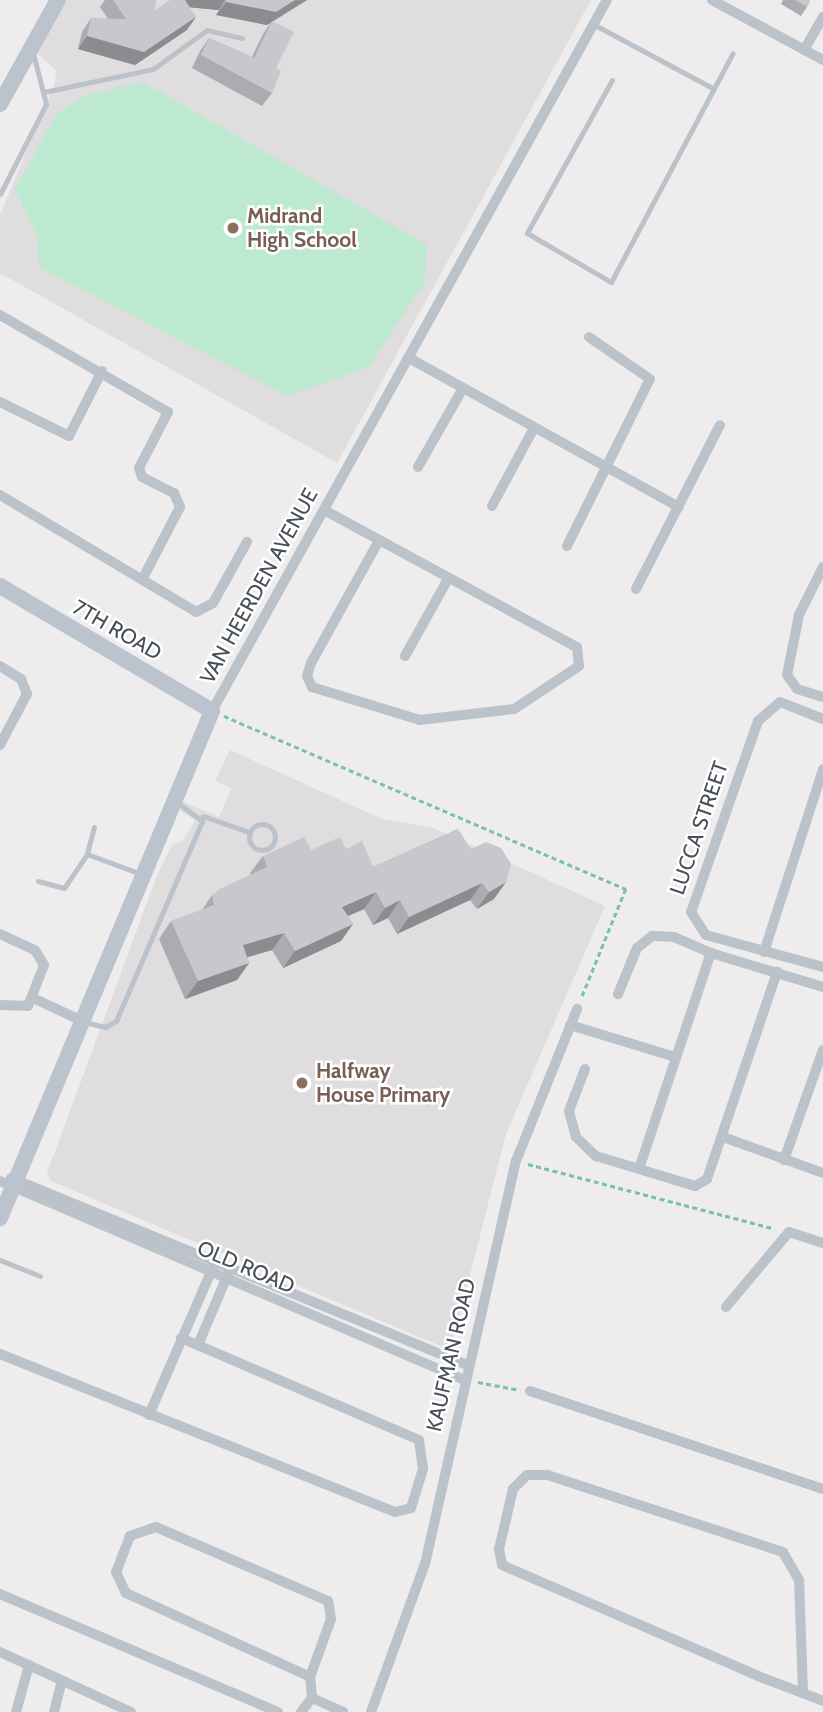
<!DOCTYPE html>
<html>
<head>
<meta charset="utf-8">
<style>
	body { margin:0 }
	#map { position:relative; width:823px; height:1712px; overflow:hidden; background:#eeecec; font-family:Cabin,sans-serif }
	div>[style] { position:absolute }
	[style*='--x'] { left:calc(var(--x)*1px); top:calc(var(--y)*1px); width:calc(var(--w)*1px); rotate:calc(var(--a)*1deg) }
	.education>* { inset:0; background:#dfdddd }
	.green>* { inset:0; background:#bde9d0 }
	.path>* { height:2.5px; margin-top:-1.25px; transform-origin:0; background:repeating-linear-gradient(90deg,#78c4a1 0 5px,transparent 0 8.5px) }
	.lane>* { height:5px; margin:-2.5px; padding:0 2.5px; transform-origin:2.5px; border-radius:2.5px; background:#bbc2ca }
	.lane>.ring { margin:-2.5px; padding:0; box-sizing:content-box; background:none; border:5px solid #bbc2ca; border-radius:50% }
	.street>* { height:10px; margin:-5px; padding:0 5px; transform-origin:5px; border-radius:5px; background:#bbc2ca }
	.secondary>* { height:16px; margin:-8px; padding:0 8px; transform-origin:8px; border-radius:8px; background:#bbc3ce }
	.wall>* { inset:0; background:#abacb1 }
	.shaded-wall>* { inset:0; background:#8b8c90 }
	.building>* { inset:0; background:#c7c8ce }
	.dots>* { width:19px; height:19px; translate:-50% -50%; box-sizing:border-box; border:4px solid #fff; border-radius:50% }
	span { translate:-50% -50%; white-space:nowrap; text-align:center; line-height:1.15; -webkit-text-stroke:5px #fff; paint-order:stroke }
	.education-label { font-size:21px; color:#785e54; font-weight:700 }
	.left { translate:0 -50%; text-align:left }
	.street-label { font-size:21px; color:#464e57 }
</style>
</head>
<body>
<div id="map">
	<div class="education">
		<i style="clip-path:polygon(61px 0,591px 0,337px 463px,0 273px,0 215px,55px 83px,56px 70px,31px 48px)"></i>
		<i style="clip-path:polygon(230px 750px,382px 819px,431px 827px,605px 906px,506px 1134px,453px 1341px,443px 1347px,51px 1181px,47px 1173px,156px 878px,172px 845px,183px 841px,195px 820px,174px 807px,178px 799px,219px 817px,231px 788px,215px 781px)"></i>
	</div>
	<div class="green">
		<i style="clip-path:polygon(143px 82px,427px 245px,424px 283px,369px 367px,288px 396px,40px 268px,36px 234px,15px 189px,57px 114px,86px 95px)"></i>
	</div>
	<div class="path">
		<i style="--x:224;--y:716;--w:438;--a:23.3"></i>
		<i style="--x:626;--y:889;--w:119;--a:112.2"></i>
		<i style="--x:528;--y:1164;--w:255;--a:14.7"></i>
		<i style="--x:478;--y:1382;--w:43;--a:10.8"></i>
	</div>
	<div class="lane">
		<i style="--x:593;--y:24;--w:137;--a:28.2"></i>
		<i style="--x:612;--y:80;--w:175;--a:119.1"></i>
		<i style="--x:527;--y:233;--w:97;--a:30.3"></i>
		<i style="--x:611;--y:282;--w:259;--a:-62"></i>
		<i style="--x:44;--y:92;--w:111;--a:-11.9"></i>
		<i style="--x:153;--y:69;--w:67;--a:-35.8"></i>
		<i style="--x:207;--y:30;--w:36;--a:13"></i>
		<i style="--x:0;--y:194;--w:101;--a:-62.9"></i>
		<i style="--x:46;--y:104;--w:53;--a:-104.3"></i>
		<i style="--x:203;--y:816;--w:49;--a:19.2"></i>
		<i class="ring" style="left:249px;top:824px;width:21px;height:21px"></i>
		<i style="--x:94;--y:827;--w:28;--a:105"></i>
		<i style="--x:87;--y:854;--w:58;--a:20.3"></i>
		<i style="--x:38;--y:881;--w:27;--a:15"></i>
		<i style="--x:64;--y:888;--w:41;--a:-55.9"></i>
		<i style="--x:85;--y:1022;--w:21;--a:14"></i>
		<i style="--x:105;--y:1027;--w:13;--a:-29"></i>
		<i style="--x:116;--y:1021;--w:218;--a:-66.7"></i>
		<i style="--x:202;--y:821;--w:34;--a:-143"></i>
		<i style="--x:0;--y:1260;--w:43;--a:21.8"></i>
	</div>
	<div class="street">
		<i style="--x:712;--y:0;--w:126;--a:28.4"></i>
		<i style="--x:804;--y:50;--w:38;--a:-60"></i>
		<i style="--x:0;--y:315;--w:194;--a:30"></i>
		<i style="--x:168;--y:412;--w:63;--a:117.4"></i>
		<i style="--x:139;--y:468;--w:9;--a:72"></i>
		<i style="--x:142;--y:477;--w:36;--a:27"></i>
		<i style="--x:174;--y:493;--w:15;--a:67"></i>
		<i style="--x:180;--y:507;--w:82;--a:117.5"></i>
		<i style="--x:409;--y:358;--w:308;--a:28.9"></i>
		<i style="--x:0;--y:402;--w:77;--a:26.2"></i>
		<i style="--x:69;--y:436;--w:73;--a:-63.1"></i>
		<i style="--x:418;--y:467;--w:91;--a:-60.3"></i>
		<i style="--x:0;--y:495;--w:228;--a:30.8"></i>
		<i style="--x:196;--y:612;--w:19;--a:-28"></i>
		<i style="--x:213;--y:603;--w:70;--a:-60.9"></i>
		<i style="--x:492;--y:506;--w:89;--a:-61.7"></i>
		<i style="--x:326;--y:511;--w:285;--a:28.5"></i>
		<i style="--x:577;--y:647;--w:19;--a:84"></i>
		<i style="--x:579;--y:666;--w:78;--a:146.5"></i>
		<i style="--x:514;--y:709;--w:95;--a:173.3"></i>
		<i style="--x:420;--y:720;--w:113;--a:-163"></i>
		<i style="--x:312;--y:687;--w:12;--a:-114"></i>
		<i style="--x:307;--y:676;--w:14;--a:-73"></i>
		<i style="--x:311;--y:663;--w:138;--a:-61"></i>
		<i style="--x:567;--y:546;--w:186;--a:-63.6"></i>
		<i style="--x:650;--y:379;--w:74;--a:-145.5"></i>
		<i style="--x:823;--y:567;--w:54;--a:116.6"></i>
		<i style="--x:799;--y:615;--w:61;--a:101.3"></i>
		<i style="--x:787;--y:675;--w:17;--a:54"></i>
		<i style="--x:797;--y:689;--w:27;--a:17"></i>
		<i style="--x:636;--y:589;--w:184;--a:-62.9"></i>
		<i style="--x:405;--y:656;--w:86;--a:-60.8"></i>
		<i style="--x:0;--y:666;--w:25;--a:32"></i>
		<i style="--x:21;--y:679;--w:16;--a:68"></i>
		<i style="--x:27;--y:694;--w:58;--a:117.9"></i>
		<i style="--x:212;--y:711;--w:813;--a:-60.95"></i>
		<i style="--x:823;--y:719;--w:46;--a:-158.4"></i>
		<i style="--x:780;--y:702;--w:29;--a:139"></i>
		<i style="--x:758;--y:721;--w:202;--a:109.3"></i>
		<i style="--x:691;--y:912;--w:27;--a:57"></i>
		<i style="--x:706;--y:935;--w:121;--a:15.3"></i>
		<i style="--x:0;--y:934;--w:38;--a:25"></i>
		<i style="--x:35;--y:950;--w:17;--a:59"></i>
		<i style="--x:44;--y:965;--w:44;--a:111.3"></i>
		<i style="--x:28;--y:1006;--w:28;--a:-178"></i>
		<i style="--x:764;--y:952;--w:192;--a:-72.1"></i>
		<i style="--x:711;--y:953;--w:117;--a:16.9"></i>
		<i style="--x:33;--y:998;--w:52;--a:25.1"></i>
		<i style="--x:570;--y:1025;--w:110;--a:16.9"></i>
		<i style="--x:585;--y:1069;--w:45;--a:110.9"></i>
		<i style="--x:569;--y:1111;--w:27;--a:75"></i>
		<i style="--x:576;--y:1137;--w:28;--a:44"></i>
		<i style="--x:596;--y:1156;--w:45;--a:16.8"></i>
		<i style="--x:639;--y:1169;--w:228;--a:-71.6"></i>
		<i style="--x:711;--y:953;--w:40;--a:-156.6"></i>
		<i style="--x:674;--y:937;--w:22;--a:-177"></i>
		<i style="--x:652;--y:936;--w:19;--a:141"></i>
		<i style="--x:637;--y:948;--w:50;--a:112.4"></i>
		<i style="--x:723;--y:1137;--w:106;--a:19.8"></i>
		<i style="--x:784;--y:1160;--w:117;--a:-70.5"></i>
		<i style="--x:639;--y:1169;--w:59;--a:16.9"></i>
		<i style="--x:695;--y:1186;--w:14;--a:-30"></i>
		<i style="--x:707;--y:1179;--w:219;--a:-71.3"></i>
		<i style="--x:11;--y:1178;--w:494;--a:22.3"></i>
		<i style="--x:0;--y:1181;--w:505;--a:23.21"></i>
		<i style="--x:726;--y:1307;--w:98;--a:-50"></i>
		<i style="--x:789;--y:1232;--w:36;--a:18"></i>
		<i style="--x:198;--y:1345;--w:77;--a:-67.1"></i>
		<i style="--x:0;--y:1354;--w:425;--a:21.8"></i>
		<i style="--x:395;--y:1512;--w:16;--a:-14"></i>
		<i style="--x:411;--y:1508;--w:41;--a:-72.9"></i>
		<i style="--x:423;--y:1469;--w:29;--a:-98"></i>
		<i style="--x:419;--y:1440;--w:259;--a:-156.8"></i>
		<i style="--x:530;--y:1391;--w:309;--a:18.5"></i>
		<i style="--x:149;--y:1415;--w:161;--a:-66.6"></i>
		<i style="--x:0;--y:1594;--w:302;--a:23"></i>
		<i style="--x:0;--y:1652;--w:144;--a:24.6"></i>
		<i style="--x:803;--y:1693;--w:113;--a:-92"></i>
		<i style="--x:799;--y:1580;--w:32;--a:-120"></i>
		<i style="--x:783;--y:1552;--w:247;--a:-161.9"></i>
		<i style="--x:548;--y:1475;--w:21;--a:180"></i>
		<i style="--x:527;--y:1475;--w:20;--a:135"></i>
		<i style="--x:513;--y:1489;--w:62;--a:103.1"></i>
		<i style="--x:499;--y:1549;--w:16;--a:79"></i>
		<i style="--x:502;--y:1565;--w:279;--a:23.4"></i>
		<i style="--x:758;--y:1676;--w:67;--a:20.9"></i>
		<i style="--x:821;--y:1700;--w:2;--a:27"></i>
		<i style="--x:312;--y:1698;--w:34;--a:24"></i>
		<i style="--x:16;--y:1712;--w:49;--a:-74.5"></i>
		<i style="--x:54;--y:1712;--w:32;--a:-76"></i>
		<i style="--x:301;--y:1712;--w:18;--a:-52"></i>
		<i style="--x:312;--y:1698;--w:21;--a:-95"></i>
		<i style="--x:310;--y:1677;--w:62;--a:-70.1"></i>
		<i style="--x:331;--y:1619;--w:18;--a:-99"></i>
		<i style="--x:328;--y:1601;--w:187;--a:-156.7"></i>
		<i style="--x:156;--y:1527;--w:28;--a:161"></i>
		<i style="--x:130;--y:1536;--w:39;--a:111"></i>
		<i style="--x:116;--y:1572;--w:23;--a:65"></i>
		<i style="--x:126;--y:1593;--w:202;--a:24.5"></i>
		<i style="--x:371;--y:1712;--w:158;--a:-70"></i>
		<i style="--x:425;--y:1564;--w:413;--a:-77.3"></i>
		<i style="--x:516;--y:1161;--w:164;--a:-68.1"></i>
	</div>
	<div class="secondary">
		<i style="--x:0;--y:104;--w:119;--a:-60.9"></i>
		<i style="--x:0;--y:586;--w:246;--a:30.5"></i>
		<i style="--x:212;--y:711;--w:550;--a:112.69"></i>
	</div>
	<div class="wall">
		<i style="clip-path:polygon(105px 0,156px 0,154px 11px,171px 0,307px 0,273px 21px,276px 68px,272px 93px,262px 106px,192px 68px,200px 51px,209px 38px,252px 57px,263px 34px,271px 22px,267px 25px,216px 15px,219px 10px,189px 7px,187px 30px,135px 65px,78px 49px,82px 32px,91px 18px,108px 19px,100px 7px)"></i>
		<i style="clip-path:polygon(783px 0,810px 0,807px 7px,801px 16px,781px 4px)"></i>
		<i style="clip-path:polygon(458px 829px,494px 899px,477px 909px,470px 900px,397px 934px,388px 918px,373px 925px,364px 909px,348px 916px,353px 924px,341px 941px,283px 968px,272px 950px,247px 957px,249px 963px,237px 980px,185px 999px,159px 939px,171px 921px,202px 910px,212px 895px,251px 875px,250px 873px,263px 856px,311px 850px,346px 849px,373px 867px)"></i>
	</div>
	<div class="shaded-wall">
		<i style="clip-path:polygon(178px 0,225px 0,219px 10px,174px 6px)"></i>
		<i style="clip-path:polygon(307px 0,267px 25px,216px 15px,226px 2px)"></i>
		<i style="clip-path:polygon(196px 17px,187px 30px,135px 65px,78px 49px,87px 36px)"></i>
		<i style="clip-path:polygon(506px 882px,494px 899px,477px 909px,489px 892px)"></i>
		<i style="clip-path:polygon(482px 883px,470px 900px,397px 934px,409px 917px)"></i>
		<i style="clip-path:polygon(376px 892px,364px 909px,330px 924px,342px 907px)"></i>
		<i style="clip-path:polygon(400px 900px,388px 918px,373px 925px,385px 908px)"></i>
		<i style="clip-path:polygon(353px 924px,341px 941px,283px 968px,295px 951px)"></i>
		<i style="clip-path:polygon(284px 933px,272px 950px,231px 962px,243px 945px)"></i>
		<i style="clip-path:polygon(249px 963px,237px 980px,185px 999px,198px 981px)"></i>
	</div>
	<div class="building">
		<i style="clip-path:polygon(113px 0,156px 0,154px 11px,171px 0,185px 0,196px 17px,144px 52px,87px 36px,91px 18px,126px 19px)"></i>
		<i style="clip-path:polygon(226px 0,295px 0,276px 12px,226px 2px)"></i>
		<i style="clip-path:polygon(795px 0,810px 0,807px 7px)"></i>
		<i style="clip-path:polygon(272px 21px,294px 32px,276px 68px,281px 71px,272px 93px,201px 55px,209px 38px,254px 58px)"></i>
		<i style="clip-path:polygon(458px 829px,471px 849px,486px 842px,501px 848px,511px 864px,506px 882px,489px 892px,482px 883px,409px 917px,400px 900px,385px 908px,376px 892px,342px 907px,353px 924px,295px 951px,284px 933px,243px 945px,249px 963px,198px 981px,171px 921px,214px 905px,212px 895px,220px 889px,267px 867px,263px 856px,304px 837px,311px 850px,340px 837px,346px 849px,362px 841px,373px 867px)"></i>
	</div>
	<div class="dots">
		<i style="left:233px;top:228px;background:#8d6e63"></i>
		<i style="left:302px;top:1083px;background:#8d6e63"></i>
	</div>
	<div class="education-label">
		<span class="left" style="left:247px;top:228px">Midrand<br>High School</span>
		<span class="left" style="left:316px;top:1083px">Halfway<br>House Primary</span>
	</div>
	<div class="street-label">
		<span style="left:259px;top:586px;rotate:-61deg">VAN HEERDEN AVENUE</span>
		<span style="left:117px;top:630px;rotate:30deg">7TH ROAD</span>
		<span style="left:699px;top:828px;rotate:-71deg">LUCCA STREET</span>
		<span style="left:246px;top:1267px;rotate:23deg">OLD ROAD</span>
		<span style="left:451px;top:1355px;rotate:-77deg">KAUFMAN ROAD</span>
	</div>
</div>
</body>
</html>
